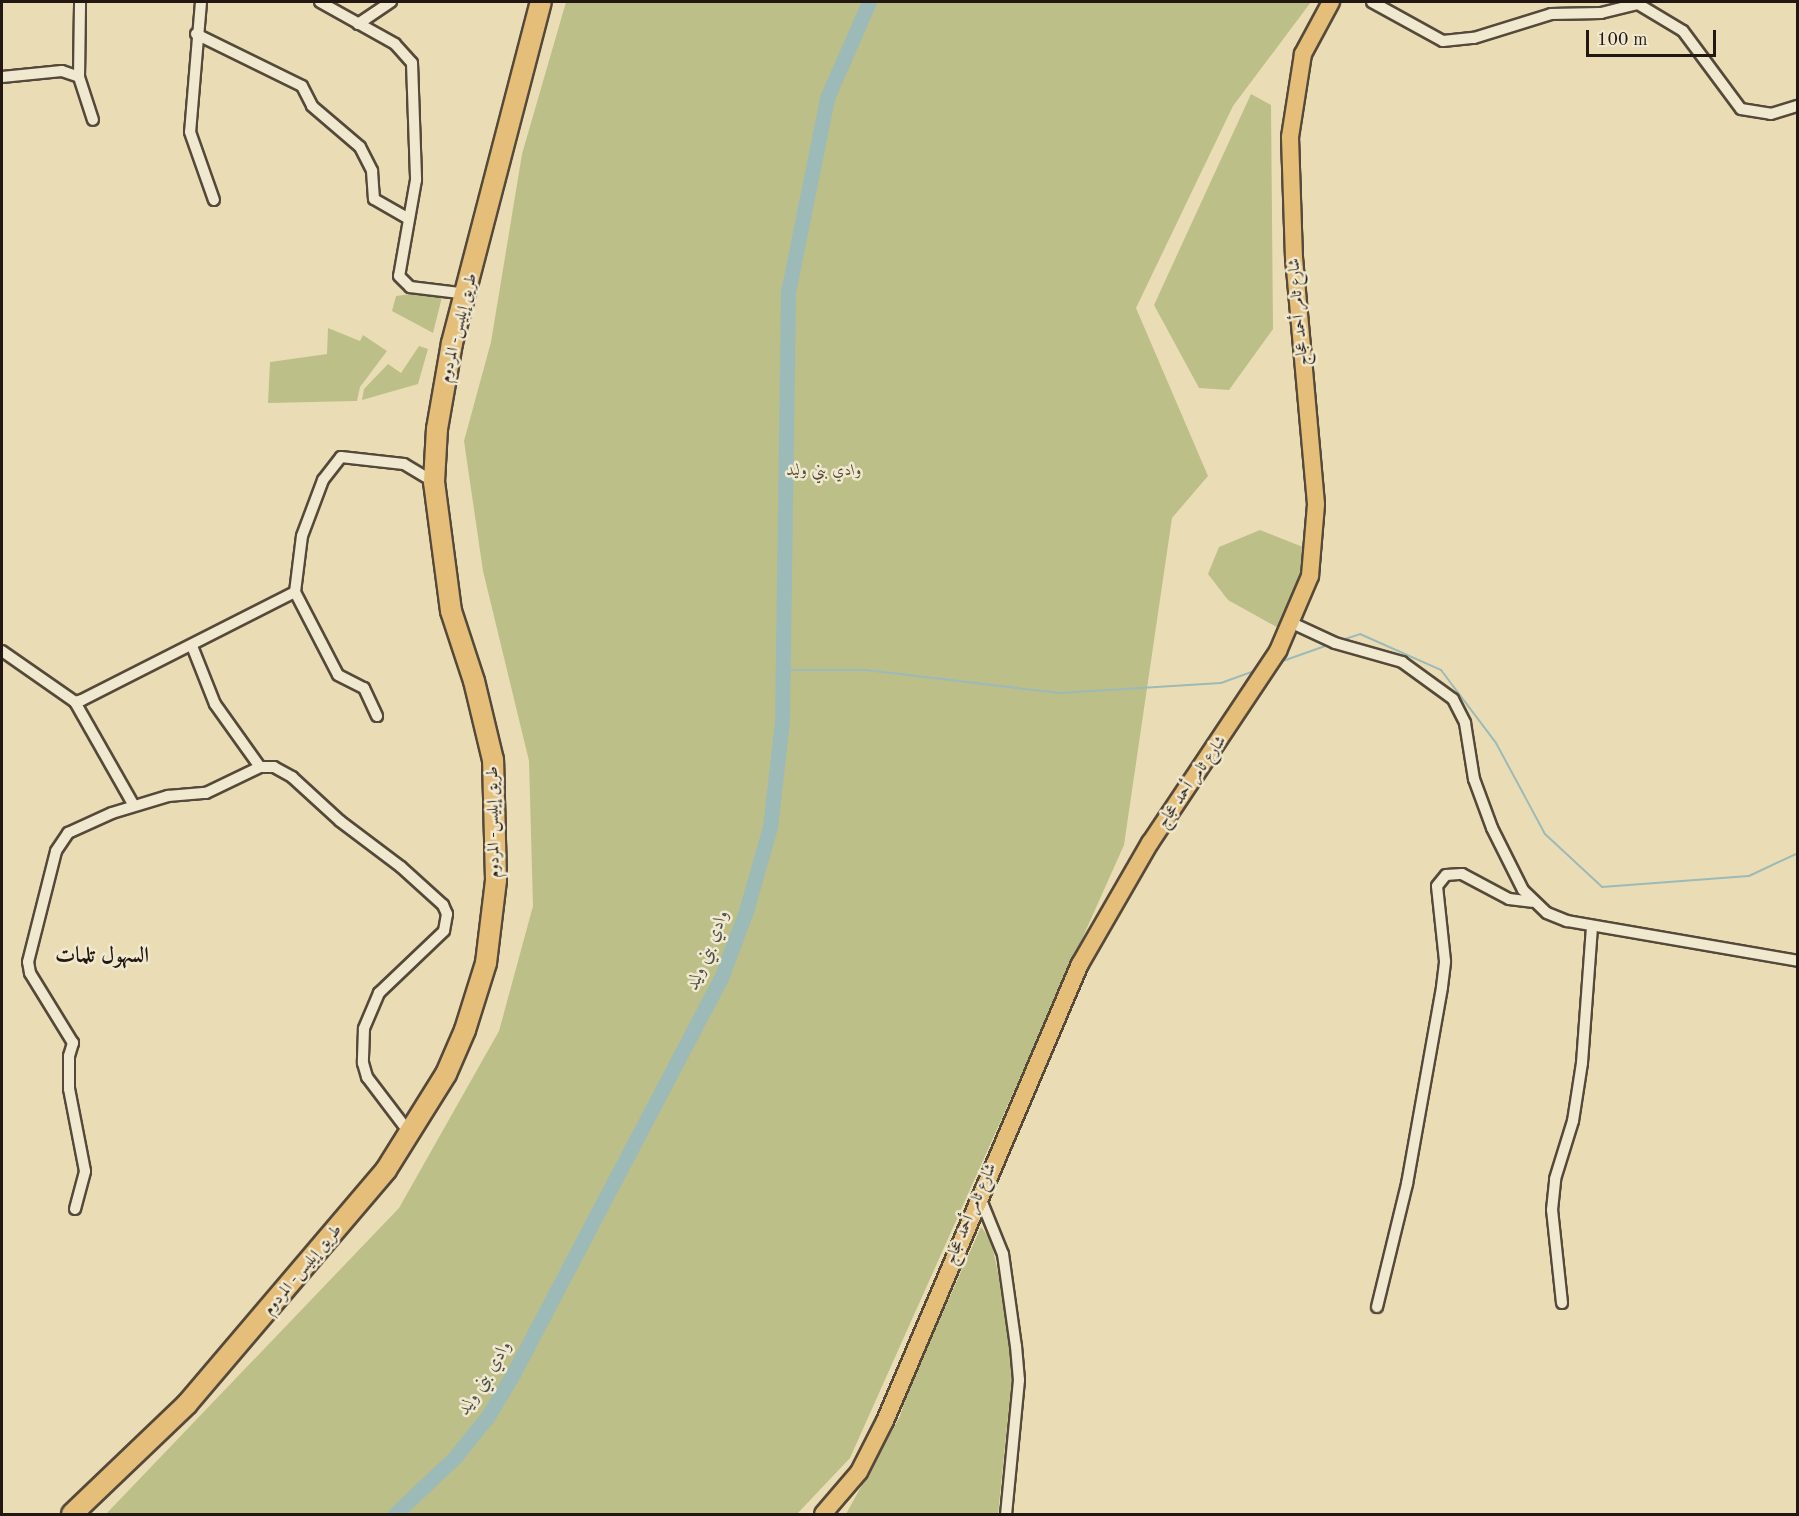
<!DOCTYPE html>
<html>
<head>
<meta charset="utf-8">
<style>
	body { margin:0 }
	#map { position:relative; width:1799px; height:1516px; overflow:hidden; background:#eaddb5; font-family:"Old Standard TT",Amiri,serif }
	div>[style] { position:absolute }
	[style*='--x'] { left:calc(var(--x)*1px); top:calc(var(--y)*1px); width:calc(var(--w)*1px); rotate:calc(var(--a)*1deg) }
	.green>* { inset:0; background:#bdbf89 }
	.stream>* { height:2px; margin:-1px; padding:0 1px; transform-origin:1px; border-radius:1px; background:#9cbab8 }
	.river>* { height:15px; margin:-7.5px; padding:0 7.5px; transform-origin:7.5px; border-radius:7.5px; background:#9cbab8 }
	.roads { filter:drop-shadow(2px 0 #55493a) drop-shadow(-2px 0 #55493a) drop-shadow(0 2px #55493a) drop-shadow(0 -2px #55493a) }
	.street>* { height:10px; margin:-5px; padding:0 5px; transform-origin:5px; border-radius:5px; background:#f1e9cf }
	.primary>* { height:16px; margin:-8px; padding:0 8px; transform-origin:8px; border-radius:8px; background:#e5be7a }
	.highway>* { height:20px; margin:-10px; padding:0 10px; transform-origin:10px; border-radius:10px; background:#e5be7a }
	span { translate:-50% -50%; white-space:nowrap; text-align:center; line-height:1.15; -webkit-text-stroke:5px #f1e9cf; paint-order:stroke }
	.street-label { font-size:16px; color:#231811 }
	.park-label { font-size:16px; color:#514a35; font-style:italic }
	.water-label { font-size:18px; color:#4d514b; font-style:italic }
	.district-label { font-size:22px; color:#231811; font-weight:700 }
	.frame { position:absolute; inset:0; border:3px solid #231811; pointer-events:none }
	.scale { position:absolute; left:1586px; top:30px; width:130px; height:27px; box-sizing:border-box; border:3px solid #231811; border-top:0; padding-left:8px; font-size:18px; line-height:21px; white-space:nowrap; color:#231811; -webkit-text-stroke:4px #f1e9cf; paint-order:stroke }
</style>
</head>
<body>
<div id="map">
	<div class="green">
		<i style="clip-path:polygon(566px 2px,1311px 2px,1233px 106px,1136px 308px,1208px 476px,1172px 518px,1124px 845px,850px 1458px,797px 1514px,106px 1514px,399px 1208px,499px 1031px,533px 906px,529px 761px,483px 571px,464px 441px,491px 342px,522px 154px)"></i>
		<i style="clip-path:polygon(1251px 94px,1271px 105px,1273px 329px,1229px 390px,1199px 388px,1154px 305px)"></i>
		<i style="clip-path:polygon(425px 292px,442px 297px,433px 333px,392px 311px,396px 296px)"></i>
		<i style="clip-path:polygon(328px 328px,360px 341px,363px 335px,387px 351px,360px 387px,357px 401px,268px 403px,270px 362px,327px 354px)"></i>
		<i style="clip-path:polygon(419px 346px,428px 349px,418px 384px,362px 400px,364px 389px,388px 364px,401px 373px)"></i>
		<i style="clip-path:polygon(1260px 530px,1303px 547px,1306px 561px,1282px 630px,1228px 600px,1208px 574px,1219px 547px)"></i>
		<i style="clip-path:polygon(981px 1227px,991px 1240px,999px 1278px,1013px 1367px,998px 1514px,846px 1514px,900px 1416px,909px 1388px)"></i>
	</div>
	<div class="stream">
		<i style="--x:1342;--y:640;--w:19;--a:-18"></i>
		<i style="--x:1360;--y:634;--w:89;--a:24"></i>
		<i style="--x:1441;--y:670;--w:91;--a:53"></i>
		<i style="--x:1496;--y:743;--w:103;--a:61.7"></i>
		<i style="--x:1545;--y:834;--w:78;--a:42.9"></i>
		<i style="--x:1602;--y:887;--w:147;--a:-4.3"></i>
		<i style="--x:1749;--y:876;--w:54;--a:-25.1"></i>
		<i style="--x:1280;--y:662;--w:51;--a:-19.5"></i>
		<i style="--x:783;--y:670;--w:83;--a:0"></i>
		<i style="--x:866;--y:670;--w:195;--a:6.8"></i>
		<i style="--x:1060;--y:693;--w:161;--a:-3.6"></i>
		<i style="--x:1221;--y:683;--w:37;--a:-20"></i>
	</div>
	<div class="river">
		<i style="--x:395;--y:1514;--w:83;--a:-43.5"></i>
		<i style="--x:455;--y:1457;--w:53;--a:-51.2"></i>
		<i style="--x:488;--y:1416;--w:49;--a:-59.2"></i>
		<i style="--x:513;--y:1374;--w:447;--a:-62.3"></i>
		<i style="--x:721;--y:978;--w:72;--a:-69.5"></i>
		<i style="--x:746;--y:911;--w:87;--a:-74.1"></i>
		<i style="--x:770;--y:827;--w:107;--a:-83.5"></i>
		<i style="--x:782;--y:721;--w:429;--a:-89.2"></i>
		<i style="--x:788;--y:292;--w:198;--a:-78.6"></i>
		<i style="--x:827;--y:98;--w:105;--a:-66.4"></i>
	</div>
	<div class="roads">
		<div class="street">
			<i style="--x:201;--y:2;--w:130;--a:94.8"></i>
			<i style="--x:190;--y:132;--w:72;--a:70.6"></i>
			<i style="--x:320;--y:2;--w:86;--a:29.2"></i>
			<i style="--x:395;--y:44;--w:25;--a:48"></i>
			<i style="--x:412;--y:63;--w:117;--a:88"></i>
			<i style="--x:416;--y:180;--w:97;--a:100"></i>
			<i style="--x:399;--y:276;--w:16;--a:45"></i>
			<i style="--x:410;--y:287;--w:58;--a:6.9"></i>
			<i style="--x:1372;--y:2;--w:81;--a:28.8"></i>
			<i style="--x:1443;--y:41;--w:31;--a:-6"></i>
			<i style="--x:1474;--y:38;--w:81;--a:-17.3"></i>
			<i style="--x:1551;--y:14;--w:50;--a:-1.1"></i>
			<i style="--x:1601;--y:13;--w:38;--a:-14"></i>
			<i style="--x:1638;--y:4;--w:52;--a:31"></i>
			<i style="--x:1683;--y:31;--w:97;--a:53.4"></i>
			<i style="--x:1741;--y:109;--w:30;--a:9"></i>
			<i style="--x:1771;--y:114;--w:28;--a:-17"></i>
			<i style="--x:358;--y:24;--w:40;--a:-34"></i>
			<i style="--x:196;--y:34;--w:118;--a:26.1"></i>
			<i style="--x:302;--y:86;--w:22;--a:63"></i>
			<i style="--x:312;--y:106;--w:63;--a:40.5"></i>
			<i style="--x:360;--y:147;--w:27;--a:63"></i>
			<i style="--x:372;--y:171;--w:28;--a:86"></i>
			<i style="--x:374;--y:199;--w:40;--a:29.7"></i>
			<i style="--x:2;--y:77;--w:60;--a:-5.7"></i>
			<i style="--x:62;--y:71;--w:18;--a:19"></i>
			<i style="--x:79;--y:77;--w:45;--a:72"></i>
			<i style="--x:79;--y:77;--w:75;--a:-89.2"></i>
			<i style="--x:295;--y:592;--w:93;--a:62.6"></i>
			<i style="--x:338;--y:675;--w:29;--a:27"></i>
			<i style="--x:364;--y:688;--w:31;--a:65"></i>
			<i style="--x:1292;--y:623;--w:47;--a:24.9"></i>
			<i style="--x:1335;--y:643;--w:70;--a:15.8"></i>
			<i style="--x:1402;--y:662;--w:63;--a:36"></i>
			<i style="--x:1453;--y:699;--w:27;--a:63"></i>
			<i style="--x:1465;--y:723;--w:57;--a:80.9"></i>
			<i style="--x:1474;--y:779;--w:52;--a:69.8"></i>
			<i style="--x:1492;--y:828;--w:69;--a:63.4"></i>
			<i style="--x:1523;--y:890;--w:33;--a:44"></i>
			<i style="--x:1547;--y:913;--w:22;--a:22"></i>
			<i style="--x:1567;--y:921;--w:234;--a:9.8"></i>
			<i style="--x:192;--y:646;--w:62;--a:68.4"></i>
			<i style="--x:215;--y:704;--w:77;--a:54.5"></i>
			<i style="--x:2;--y:651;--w:89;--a:34.9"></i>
			<i style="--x:75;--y:702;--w:7;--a:-16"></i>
			<i style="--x:82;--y:700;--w:239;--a:-26.9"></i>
			<i style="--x:295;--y:592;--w:56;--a:-82.9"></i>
			<i style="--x:302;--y:536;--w:60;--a:-69.4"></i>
			<i style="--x:323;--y:480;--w:29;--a:-52"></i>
			<i style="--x:341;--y:457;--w:63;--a:6.3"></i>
			<i style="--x:404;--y:464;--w:35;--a:31"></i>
			<i style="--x:75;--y:702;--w:117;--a:60.4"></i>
			<i style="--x:979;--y:1195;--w:64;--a:67.9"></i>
			<i style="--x:1003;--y:1254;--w:93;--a:82"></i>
			<i style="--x:1016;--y:1346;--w:34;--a:85"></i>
			<i style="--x:1019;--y:1380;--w:135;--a:95.5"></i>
			<i style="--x:75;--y:1209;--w:39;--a:-75"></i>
			<i style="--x:85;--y:1171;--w:84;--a:-101"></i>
			<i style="--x:69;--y:1089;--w:33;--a:-90"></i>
			<i style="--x:69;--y:1056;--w:14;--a:-73"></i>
			<i style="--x:73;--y:1043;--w:82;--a:-121.6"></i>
			<i style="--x:30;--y:973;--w:11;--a:-100"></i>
			<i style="--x:28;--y:962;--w:114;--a:-75.8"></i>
			<i style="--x:56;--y:851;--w:22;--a:-56"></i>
			<i style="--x:68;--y:833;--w:48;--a:-24.4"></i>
			<i style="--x:112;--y:813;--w:59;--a:-16.9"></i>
			<i style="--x:168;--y:796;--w:38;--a:-5"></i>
			<i style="--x:206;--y:793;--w:60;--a:-25.7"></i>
			<i style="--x:260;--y:767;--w:14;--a:0"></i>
			<i style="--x:274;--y:767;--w:21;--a:29"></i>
			<i style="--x:292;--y:777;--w:65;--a:42.5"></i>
			<i style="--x:340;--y:821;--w:76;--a:37"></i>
			<i style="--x:401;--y:867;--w:57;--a:42.1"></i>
			<i style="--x:443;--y:905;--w:10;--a:66"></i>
			<i style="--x:447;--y:914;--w:17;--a:100"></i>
			<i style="--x:444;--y:931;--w:90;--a:136.4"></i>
			<i style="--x:379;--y:993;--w:39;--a:113"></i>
			<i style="--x:364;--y:1029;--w:34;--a:92"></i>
			<i style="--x:363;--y:1063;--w:15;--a:74"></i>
			<i style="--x:367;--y:1077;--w:73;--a:52.8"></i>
			<i style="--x:1562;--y:1303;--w:94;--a:-96.1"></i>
			<i style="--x:1552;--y:1210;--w:31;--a:-84"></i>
			<i style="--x:1555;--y:1179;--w:61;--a:-72.8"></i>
			<i style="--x:1573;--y:1121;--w:59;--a:-81.2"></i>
			<i style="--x:1582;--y:1063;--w:137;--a:-85.8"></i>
			<i style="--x:1377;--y:1307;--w:127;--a:-76.3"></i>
			<i style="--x:1407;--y:1184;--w:200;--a:-79.9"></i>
			<i style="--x:1442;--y:987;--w:26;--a:-83"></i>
			<i style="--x:1445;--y:961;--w:75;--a:-96.1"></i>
			<i style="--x:1437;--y:886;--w:14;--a:-51"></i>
			<i style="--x:1446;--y:875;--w:16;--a:-4"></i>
			<i style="--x:1462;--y:874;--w:53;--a:28"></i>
			<i style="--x:1509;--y:899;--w:23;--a:7"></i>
		</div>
		<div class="primary">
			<i style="--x:823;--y:1514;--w:55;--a:-49.4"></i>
			<i style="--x:859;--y:1472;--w:57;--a:-63"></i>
			<i style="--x:885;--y:1421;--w:497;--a:-66.9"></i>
			<i style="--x:1080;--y:964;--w:140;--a:-60"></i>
			<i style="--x:1150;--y:843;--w:231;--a:-56.3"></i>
			<i style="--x:1278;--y:651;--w:82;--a:-66.9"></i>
			<i style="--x:1310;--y:576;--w:72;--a:-85.2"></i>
			<i style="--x:1316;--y:504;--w:247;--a:-95.1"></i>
			<i style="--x:1294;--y:258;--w:121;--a:-91.9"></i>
			<i style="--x:1290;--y:137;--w:84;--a:-81.1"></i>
			<i style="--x:1303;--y:54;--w:59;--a:-61.7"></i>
		</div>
		<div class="highway">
			<i style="--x:72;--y:1514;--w:159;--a:-43.7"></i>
			<i style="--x:187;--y:1404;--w:307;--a:-49.6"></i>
			<i style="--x:386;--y:1170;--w:113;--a:-58"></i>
			<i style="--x:446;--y:1074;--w:48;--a:-66.6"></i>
			<i style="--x:465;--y:1030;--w:70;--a:-72.6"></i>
			<i style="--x:486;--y:963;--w:84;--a:-83.1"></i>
			<i style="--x:496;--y:880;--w:120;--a:-91.4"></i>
			<i style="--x:493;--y:760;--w:81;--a:-103.5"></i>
			<i style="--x:474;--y:681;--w:74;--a:-108.2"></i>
			<i style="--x:451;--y:611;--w:130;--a:-97.5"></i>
			<i style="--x:434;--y:482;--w:53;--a:-86.8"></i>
			<i style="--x:437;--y:429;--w:87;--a:-80.1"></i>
			<i style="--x:452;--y:343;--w:352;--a:-75.4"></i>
		</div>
	</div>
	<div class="street-label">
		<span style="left:1299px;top:312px;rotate:-95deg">شارع ثامر أحمد عجاج</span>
		<span style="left:459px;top:328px;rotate:-76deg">طريق إيليس- المردوم</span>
		<span style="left:1192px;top:782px;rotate:-55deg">شارع ثامر أحمد عجاج</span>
		<span style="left:494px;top:822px;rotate:-91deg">طريق إيليس- المردوم</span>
		<span style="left:971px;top:1214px;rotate:-67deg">شارع ثامر أحمد عجاج</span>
		<span style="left:303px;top:1270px;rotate:-50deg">طريق إيليس- المردوم</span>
	</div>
	<div class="park-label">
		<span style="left:824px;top:471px">وادي بني وليد</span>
	</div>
	<div class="water-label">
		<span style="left:708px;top:950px;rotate:-68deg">وادي بني وليد</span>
		<span style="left:485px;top:1378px;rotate:-58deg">وادي بني وليد</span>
	</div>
	<div class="district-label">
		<span style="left:102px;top:957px">السهول تلمات</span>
	</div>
	<div class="frame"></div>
	<div class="scale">100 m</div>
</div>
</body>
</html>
